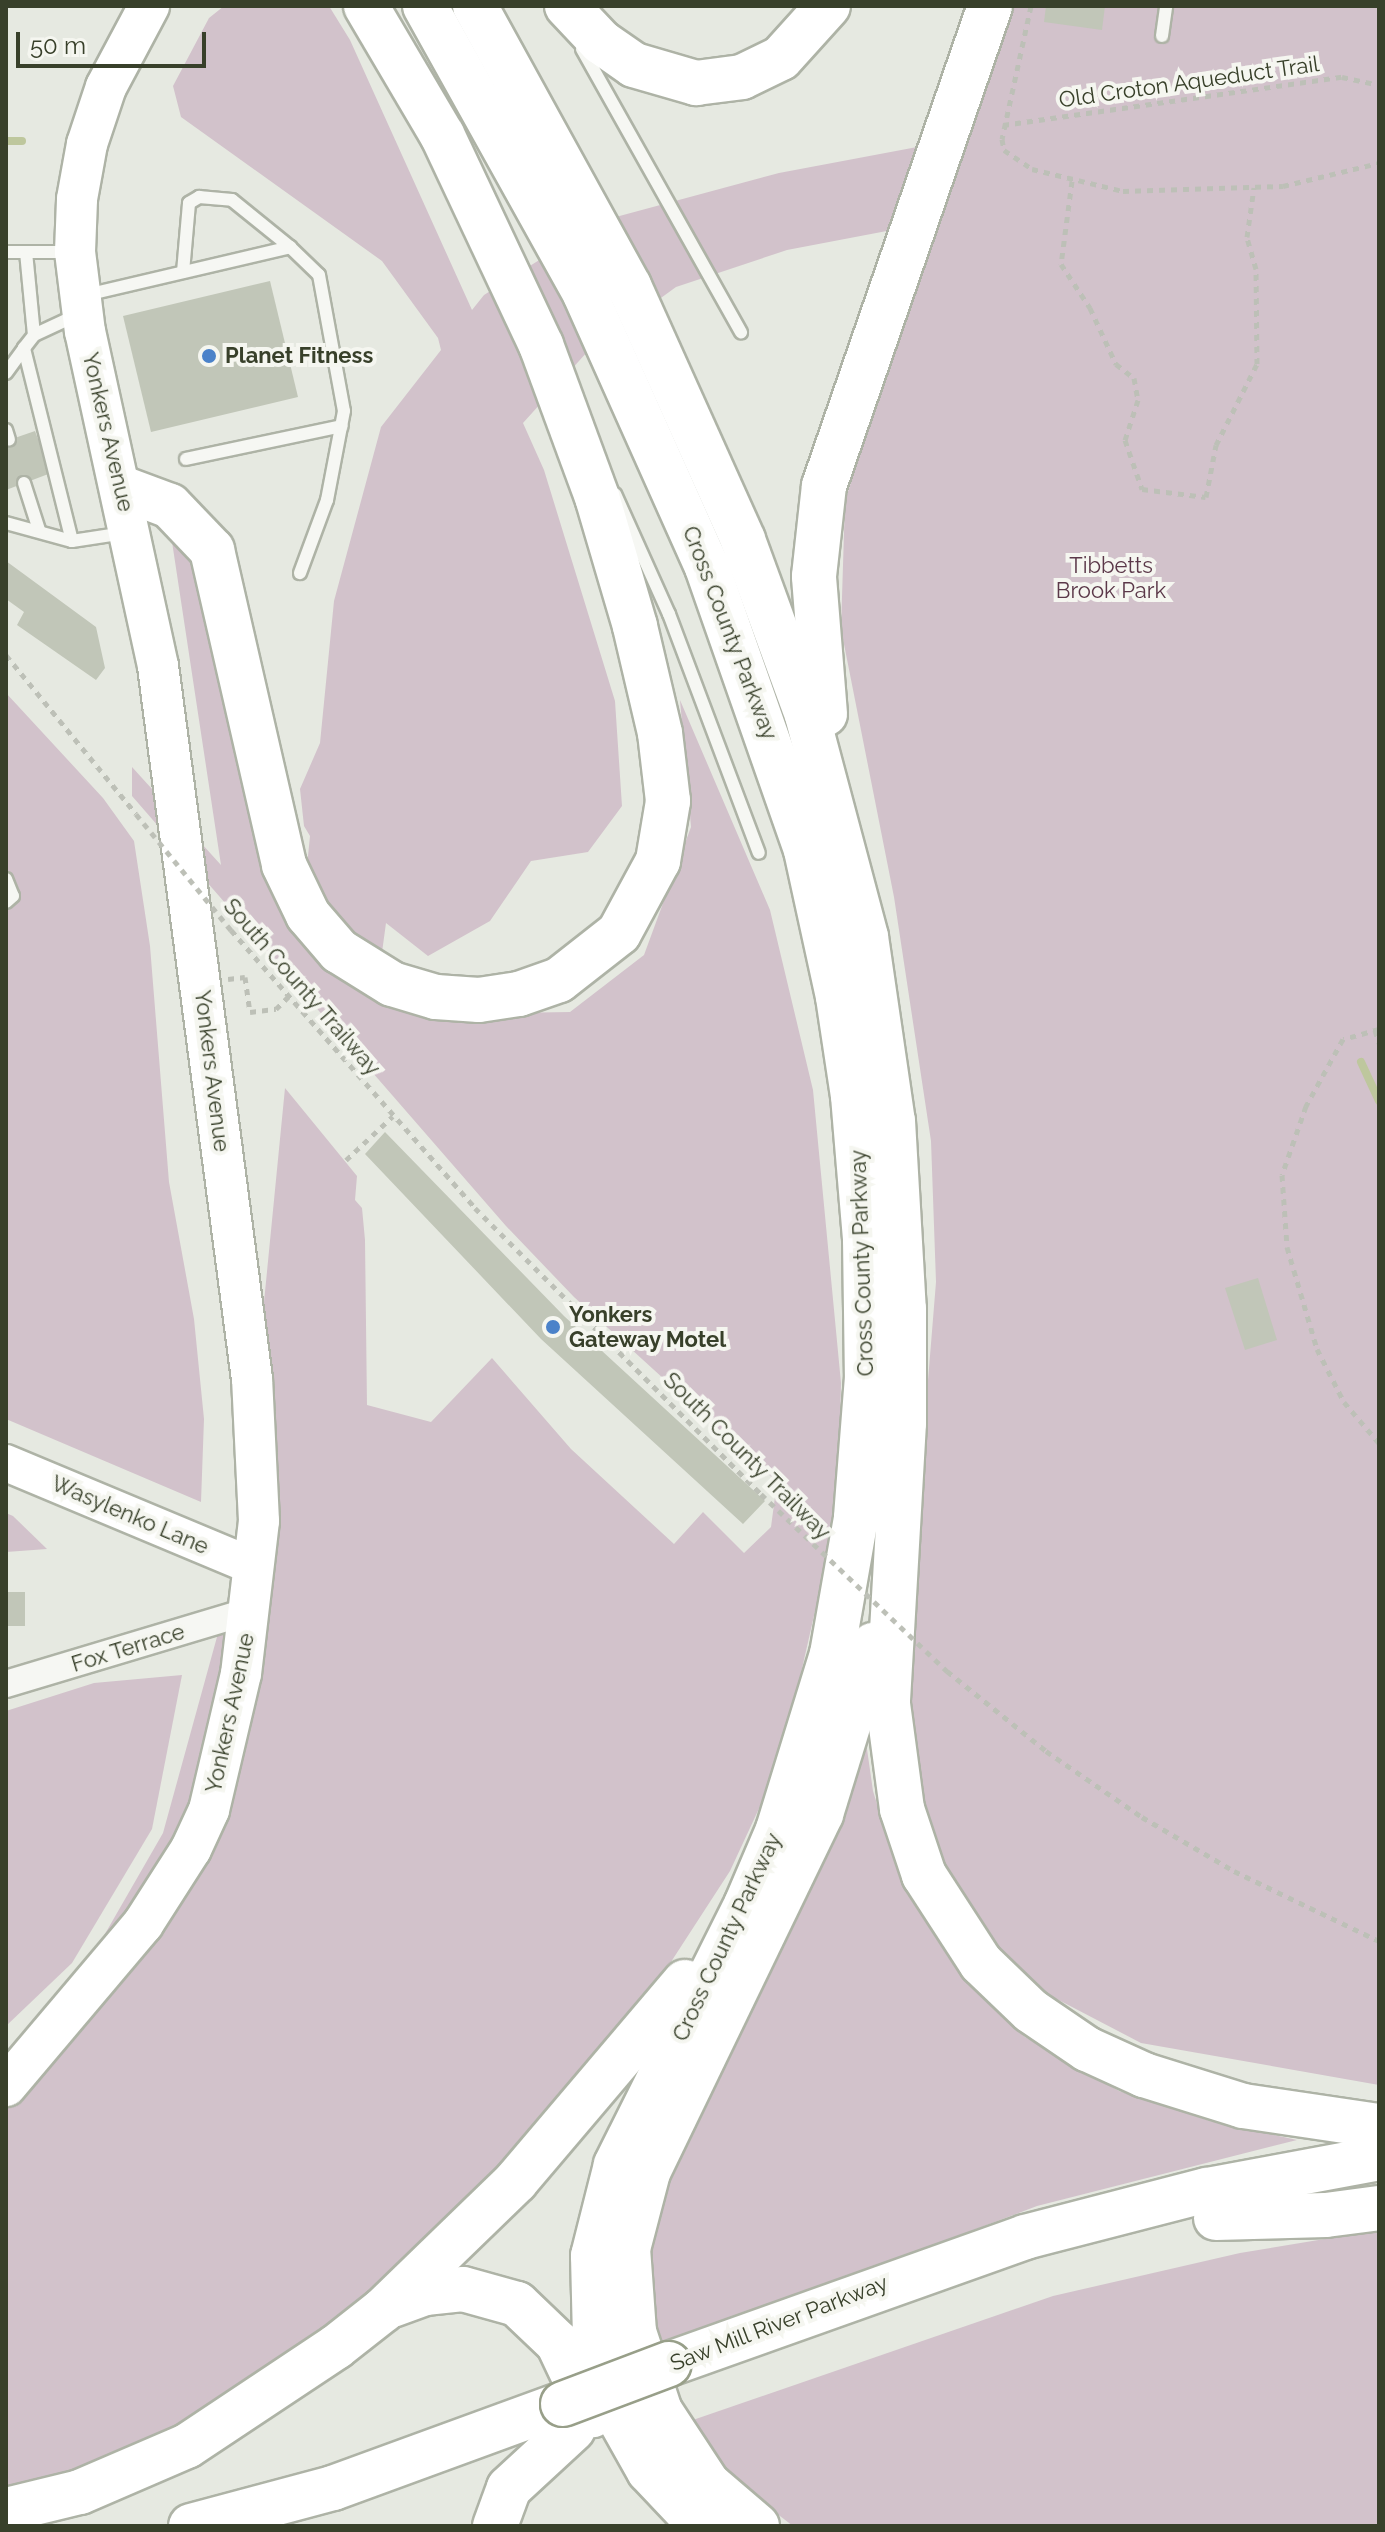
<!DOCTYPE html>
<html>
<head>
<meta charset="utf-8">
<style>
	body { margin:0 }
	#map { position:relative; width:1385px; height:2532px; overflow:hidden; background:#e6e9e1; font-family:Raleway,sans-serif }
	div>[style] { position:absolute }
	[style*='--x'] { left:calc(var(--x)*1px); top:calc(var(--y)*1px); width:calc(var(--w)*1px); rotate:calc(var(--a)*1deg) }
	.green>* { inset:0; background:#d2c2cb }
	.stream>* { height:8px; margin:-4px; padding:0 4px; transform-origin:4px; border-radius:4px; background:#bec79d }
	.building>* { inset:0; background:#c1c6b8 }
	.path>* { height:5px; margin-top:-2.5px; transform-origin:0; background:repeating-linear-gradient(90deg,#bdc0b7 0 6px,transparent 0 12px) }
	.roads { filter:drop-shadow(2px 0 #aeb3a6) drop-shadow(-2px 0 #aeb3a6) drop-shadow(0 2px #aeb3a6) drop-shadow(0 -2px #aeb3a6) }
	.lane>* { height:12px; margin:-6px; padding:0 6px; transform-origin:6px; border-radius:6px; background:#f6f7f3 }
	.street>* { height:26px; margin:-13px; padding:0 13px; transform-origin:13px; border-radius:13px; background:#f6f7f3 }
	.secondary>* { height:36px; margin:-18px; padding:0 18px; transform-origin:18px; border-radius:18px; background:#fff }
	.primary>* { height:40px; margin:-20px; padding:0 20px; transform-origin:20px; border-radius:20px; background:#fff }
	.highway>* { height:44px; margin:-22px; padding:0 22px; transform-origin:22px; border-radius:22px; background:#fff }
	.path-bridge>* { height:5px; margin-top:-2.5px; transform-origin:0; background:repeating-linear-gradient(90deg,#bdc0b7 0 6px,transparent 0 12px) }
	.bridges { filter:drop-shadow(2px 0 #989f89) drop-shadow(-2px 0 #989f89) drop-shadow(0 2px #989f89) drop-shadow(0 -2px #989f89) }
	.highway-bridge>* { height:44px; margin:-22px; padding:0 22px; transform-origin:22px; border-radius:22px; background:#fff }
	.dots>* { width:22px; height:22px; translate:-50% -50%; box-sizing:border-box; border:4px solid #f5f6f0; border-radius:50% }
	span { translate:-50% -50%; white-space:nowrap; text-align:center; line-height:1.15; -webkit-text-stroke:8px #f5f6f0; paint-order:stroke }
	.street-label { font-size:22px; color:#38402a }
	.poi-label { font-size:22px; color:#38402a; font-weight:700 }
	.left { translate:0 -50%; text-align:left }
	.park-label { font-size:22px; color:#5b3849 }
	.frame { position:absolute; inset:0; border:8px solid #38402a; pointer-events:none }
	.scale { position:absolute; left:16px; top:32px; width:190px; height:36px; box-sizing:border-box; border:4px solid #38402a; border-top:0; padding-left:10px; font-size:24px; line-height:28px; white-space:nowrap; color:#38402a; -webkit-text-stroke:6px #f5f6f0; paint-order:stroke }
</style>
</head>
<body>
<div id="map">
	<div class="green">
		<i style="clip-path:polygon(224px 6px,329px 6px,350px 40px,472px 310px,484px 295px,601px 221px,779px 173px,965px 138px,1012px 6px,1379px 6px,1379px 2085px,1141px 2043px,988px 1963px,924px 1842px,910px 1771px,910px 1602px,936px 1282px,931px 1141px,894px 897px,841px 629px,845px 501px,934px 222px,787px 250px,676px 287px,588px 351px,523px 423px,544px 470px,615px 701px,622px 806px,588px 852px,531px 861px,490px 921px,428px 956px,386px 923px,377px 989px,445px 1014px,570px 1012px,644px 955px,691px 827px,680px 700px,770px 910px,813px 1090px,841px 1383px,838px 1510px,781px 1761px,730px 1871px,632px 2022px,504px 2180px,363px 2309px,208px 2422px,6px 2501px,6px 2106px,163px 1833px,239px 1557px,285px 1088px,357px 1176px,355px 1200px,362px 1208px,365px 1240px,367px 1405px,431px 1422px,492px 1358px,571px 1449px,674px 1544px,703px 1512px,744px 1553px,771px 1527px,777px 1482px,574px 1297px,506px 1226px,132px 796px,132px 767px,221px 865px,169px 522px,195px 540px,302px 916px,310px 836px,304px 826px,300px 789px,320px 743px,334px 601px,381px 427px,441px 350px,438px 338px,382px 261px,181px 117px,173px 86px,209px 18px)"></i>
		<i style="clip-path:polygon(6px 693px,103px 798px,134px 841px,150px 946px,169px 1182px,194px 1319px,204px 1419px,201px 1502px,6px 1419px)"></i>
		<i style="clip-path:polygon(6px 1513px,13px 1516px,47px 1549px,6px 1552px)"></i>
		<i style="clip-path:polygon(182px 1675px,152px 1829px,72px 1963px,6px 2026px,6px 1711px,94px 1683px)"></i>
		<i style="clip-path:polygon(864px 1728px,873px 1791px,899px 1876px,957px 1970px,1025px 2037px,1119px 2091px,1210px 2121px,1297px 2140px,1037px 2206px,652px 2351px,638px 2257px,651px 2189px)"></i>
		<i style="clip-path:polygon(1379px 2230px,1379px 2526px,793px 2526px,733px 2480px,690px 2421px,1053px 2296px,1240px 2253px)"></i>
	</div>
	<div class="stream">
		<i style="--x:6;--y:141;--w:16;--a:0"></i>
		<i style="--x:1361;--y:1062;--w:43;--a:65.2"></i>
	</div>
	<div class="building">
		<i style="clip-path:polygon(1046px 6px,1105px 6px,1102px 30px,1044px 22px)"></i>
		<i style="clip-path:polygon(270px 281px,298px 397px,151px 432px,123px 316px)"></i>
		<i style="clip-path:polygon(35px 431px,51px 473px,6px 490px,6px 441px)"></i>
		<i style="clip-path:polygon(6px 561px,96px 627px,105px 668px,96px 680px,17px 625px,24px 612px,6px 599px)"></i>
		<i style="clip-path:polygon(385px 1132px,564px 1316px,765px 1501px,743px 1524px,541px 1339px,365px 1154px)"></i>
		<i style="clip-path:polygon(1258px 1278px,1277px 1340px,1245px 1350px,1225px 1288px)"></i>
		<i style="clip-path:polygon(6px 1592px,25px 1592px,25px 1626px,6px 1626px)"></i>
	</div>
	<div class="path">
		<i style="--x:1031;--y:6;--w:136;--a:102.3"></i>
		<i style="--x:1002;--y:139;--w:11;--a:80"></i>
		<i style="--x:1004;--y:150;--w:34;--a:34"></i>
		<i style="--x:1032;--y:169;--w:94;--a:13.6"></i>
		<i style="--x:1123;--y:191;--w:160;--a:-1.8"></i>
		<i style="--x:1283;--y:186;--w:99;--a:-13.5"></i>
		<i style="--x:1003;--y:125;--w:342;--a:-8.1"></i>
		<i style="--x:1342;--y:77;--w:38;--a:12"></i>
		<i style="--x:1072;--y:181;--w:84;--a:97.5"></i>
		<i style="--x:1061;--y:264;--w:53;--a:56.6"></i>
		<i style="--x:1090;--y:308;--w:62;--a:65.1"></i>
		<i style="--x:1116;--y:364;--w:23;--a:38"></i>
		<i style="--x:1134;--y:378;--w:22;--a:80"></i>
		<i style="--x:1138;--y:400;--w:42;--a:108"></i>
		<i style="--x:1125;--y:440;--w:52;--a:70.9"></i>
		<i style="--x:1142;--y:489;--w:64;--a:7.1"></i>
		<i style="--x:1206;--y:497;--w:53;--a:-79.1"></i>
		<i style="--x:1216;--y:445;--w:91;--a:-63.2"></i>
		<i style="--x:1257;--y:364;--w:95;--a:-90.6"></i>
		<i style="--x:1256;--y:269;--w:33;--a:-106"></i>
		<i style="--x:1247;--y:237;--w:50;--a:-82"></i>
		<i style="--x:6;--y:655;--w:205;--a:50.7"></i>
		<i style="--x:231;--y:930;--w:370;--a:48.7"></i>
		<i style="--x:475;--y:1208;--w:404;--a:45"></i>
		<i style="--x:228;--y:979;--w:17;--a:-7"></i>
		<i style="--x:245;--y:977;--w:35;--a:82"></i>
		<i style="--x:250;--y:1012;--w:26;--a:-7"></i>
		<i style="--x:276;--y:1009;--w:20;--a:-45"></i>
		<i style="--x:1379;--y:1029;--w:37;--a:164"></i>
		<i style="--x:1343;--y:1039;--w:77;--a:118.9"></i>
		<i style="--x:1306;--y:1106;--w:73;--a:109.2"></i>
		<i style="--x:1282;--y:1175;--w:72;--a:86"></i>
		<i style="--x:1287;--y:1247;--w:106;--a:73.6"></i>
		<i style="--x:1317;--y:1349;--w:59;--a:63"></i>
		<i style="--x:1344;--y:1402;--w:54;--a:49.5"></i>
		<i style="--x:1375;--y:1030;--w:14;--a:73"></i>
		<i style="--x:346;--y:1160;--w:64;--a:-43.1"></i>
		<i style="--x:947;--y:1671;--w:127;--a:38.9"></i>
		<i style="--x:1046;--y:1751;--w:116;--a:34.5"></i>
		<i style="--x:1142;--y:1817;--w:107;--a:30.4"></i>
		<i style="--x:1234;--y:1871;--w:161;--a:25.8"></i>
	</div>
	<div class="roads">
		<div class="lane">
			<i style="--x:1162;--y:36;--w:30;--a:-82"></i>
			<i style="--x:582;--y:49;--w:325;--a:60.7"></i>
			<i style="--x:6;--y:252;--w:66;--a:0"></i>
			<i style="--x:26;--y:252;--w:83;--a:84.5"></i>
			<i style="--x:183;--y:272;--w:69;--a:-85"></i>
			<i style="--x:189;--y:203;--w:12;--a:-31"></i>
			<i style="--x:199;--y:197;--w:33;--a:5"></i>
			<i style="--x:232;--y:200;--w:75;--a:39"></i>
			<i style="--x:86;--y:295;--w:210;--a:-13.2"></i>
			<i style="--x:290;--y:247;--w:40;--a:44"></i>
			<i style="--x:319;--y:275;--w:138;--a:79.6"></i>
			<i style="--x:344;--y:411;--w:91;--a:100.8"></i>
			<i style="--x:327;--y:500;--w:78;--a:110.3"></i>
			<i style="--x:6;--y:373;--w:31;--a:-54"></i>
			<i style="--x:6;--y:430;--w:10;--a:73"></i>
			<i style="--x:186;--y:459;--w:159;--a:-11.9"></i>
			<i style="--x:24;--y:483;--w:49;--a:72.3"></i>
			<i style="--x:615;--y:494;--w:132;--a:65.8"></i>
			<i style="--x:669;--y:614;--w:255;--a:69.4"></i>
			<i style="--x:6;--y:523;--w:68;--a:15.3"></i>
			<i style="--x:72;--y:541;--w:53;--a:-8.7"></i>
			<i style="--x:72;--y:541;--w:199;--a:-104"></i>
			<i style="--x:24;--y:348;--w:16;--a:-52"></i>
			<i style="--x:34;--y:335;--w:45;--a:-24.9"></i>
			<i style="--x:6;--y:879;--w:18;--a:68"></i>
			<i style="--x:13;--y:896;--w:9;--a:139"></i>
		</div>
		<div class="street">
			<i style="--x:6;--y:1684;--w:255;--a:-16.7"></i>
		</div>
		<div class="secondary">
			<i style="--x:6;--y:1463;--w:270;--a:22.7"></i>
		</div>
		<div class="primary">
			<i style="--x:6;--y:2086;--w:212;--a:-49.8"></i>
			<i style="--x:143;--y:1924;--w:89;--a:-57.4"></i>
			<i style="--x:191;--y:1849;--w:43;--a:-65.2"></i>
			<i style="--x:209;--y:1810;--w:140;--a:-76.8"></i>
			<i style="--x:241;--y:1674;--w:154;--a:-83.3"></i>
			<i style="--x:259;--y:1521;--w:142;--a:-92.8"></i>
			<i style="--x:252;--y:1379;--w:719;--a:-97.51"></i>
			<i style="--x:158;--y:666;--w:342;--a:-102.3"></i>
			<i style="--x:85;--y:332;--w:81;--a:-97.1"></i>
			<i style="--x:75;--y:252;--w:53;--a:-87.8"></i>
			<i style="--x:77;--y:199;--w:56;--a:-79.7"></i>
			<i style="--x:87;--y:144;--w:60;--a:-71.6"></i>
			<i style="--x:106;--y:87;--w:92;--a:-62"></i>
		</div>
		<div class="highway">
			<i style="--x:425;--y:6;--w:329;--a:60.9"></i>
			<i style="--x:585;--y:294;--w:299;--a:65.9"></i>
			<i style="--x:707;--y:567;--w:300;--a:70.7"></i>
			<i style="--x:806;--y:850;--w:150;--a:77.7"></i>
			<i style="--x:838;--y:997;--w:100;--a:81.4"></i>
			<i style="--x:853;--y:1096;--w:144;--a:85.2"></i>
			<i style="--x:865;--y:1239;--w:138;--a:89.2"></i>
			<i style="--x:867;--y:1377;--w:141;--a:94.5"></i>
			<i style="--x:856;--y:1518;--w:138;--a:100"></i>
			<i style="--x:832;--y:1654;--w:184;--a:107.1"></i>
			<i style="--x:778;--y:1830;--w:82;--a:113.1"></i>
			<i style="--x:746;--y:1905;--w:291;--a:116.6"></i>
			<i style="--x:616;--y:2165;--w:94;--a:104.2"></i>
			<i style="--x:593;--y:2256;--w:84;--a:88.6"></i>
			<i style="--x:595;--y:2340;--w:69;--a:75"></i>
			<i style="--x:613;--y:2407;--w:73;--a:60.6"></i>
			<i style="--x:649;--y:2471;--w:76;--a:46.6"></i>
			<i style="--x:475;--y:6;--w:320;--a:61.2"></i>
			<i style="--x:629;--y:286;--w:278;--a:65.8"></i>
			<i style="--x:743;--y:540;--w:186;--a:69.9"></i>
			<i style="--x:807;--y:715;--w:230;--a:75.1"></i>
			<i style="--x:866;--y:937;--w:186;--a:81.7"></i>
			<i style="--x:893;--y:1121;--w:188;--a:86.7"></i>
			<i style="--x:904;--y:1309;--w:114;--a:90"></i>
			<i style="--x:904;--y:1423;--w:281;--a:93.3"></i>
			<i style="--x:888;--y:1704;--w:106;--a:82.4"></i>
			<i style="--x:902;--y:1809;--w:70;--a:71.6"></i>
			<i style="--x:924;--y:1875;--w:105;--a:57.1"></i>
			<i style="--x:981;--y:1963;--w:69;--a:43.8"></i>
			<i style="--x:1031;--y:2011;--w:68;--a:34.2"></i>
			<i style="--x:1087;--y:2049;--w:63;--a:24.5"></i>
			<i style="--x:1144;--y:2075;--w:104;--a:17.4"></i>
			<i style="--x:1243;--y:2106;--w:137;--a:8.4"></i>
			<i style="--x:567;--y:6;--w:50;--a:46.6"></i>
			<i style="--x:601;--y:42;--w:40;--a:34.9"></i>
			<i style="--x:634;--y:65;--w:65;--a:16.2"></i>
			<i style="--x:696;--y:83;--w:46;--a:-7.4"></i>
			<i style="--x:742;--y:77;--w:43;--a:-26"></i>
			<i style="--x:781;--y:58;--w:70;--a:-47.9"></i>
			<i style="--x:122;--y:488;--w:51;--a:20.6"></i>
			<i style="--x:170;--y:506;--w:61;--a:46.3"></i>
			<i style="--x:212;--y:550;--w:323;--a:77.1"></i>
			<i style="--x:284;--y:865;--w:55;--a:64.4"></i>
			<i style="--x:308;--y:915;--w:48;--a:49.3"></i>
			<i style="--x:339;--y:951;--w:62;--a:31.9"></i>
			<i style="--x:392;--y:984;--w:46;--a:16.5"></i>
			<i style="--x:436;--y:997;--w:43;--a:4"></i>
			<i style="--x:479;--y:1000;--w:40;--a:-8.5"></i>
			<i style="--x:519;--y:994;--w:42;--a:-19.3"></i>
			<i style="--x:559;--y:980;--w:76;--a:-38.1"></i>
			<i style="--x:619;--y:933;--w:82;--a:-61.6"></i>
			<i style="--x:658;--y:861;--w:61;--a:-80.5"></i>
			<i style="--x:668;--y:801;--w:68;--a:-96.7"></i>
			<i style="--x:660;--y:733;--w:110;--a:-103.2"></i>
			<i style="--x:635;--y:626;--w:134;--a:-106.4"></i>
			<i style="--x:597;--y:497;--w:162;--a:-110.2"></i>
			<i style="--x:541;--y:345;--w:232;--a:-115.2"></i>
			<i style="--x:442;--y:135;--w:150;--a:-120.5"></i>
			<i style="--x:825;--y:714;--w:138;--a:-94.6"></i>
			<i style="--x:814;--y:576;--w:91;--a:-83.7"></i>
			<i style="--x:824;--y:486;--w:508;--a:-70.92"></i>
			<i style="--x:1216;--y:2218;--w:110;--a:-1.6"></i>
			<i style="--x:1326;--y:2215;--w:53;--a:-7.5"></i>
			<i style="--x:392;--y:2305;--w:35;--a:-20"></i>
			<i style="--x:425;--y:2293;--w:38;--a:-6"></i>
			<i style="--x:463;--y:2289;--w:56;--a:15.5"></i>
			<i style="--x:517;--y:2304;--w:57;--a:43.6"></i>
			<i style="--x:558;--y:2343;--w:80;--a:64.7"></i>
			<i style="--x:669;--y:2364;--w:378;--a:-19.6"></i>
			<i style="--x:1025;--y:2237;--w:188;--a:-14.5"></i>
			<i style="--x:1207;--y:2190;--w:175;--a:-10.5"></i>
			<i style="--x:6;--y:2510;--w:76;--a:-13.7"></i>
			<i style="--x:80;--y:2492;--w:116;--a:-23.3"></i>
			<i style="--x:187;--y:2446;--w:179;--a:-33.6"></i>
			<i style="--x:336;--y:2347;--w:60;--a:-38.2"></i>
			<i style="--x:383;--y:2310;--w:185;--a:-44.1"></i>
			<i style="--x:516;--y:2181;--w:261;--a:-49.7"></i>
			<i style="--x:191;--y:2526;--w:147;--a:-15"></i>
			<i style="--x:333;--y:2488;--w:245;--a:-20.1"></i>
			<i style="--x:495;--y:2526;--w:40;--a:-69.8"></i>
			<i style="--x:509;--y:2488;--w:87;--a:-42.7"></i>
			<i style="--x:757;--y:2526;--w:65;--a:-139.4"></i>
			<i style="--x:708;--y:2484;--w:87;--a:-123.3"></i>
			<i style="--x:660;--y:2411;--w:83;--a:-108.2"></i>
			<i style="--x:634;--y:2332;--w:83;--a:-94.1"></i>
			<i style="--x:628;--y:2249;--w:80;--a:-75.4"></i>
			<i style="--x:648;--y:2172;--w:398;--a:-64.2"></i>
			<i style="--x:821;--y:1814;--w:177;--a:-72.9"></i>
		</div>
	</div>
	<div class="path-bridge">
		<i style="--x:136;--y:814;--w:150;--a:50.7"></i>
		<i style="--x:761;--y:1494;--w:257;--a:43.6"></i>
	</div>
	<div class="bridges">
		<div class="highway-bridge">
			<i style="--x:563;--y:2404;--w:113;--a:-20.7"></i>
		</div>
	</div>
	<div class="dots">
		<i style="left:209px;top:356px;background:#4b82c9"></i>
		<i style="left:553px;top:1327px;background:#4b82c9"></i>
	</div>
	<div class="street-label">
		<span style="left:1189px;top:82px;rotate:-8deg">Old Croton Aqueduct Trail</span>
		<span style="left:108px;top:432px;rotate:77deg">Yonkers Avenue</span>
		<span style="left:730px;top:633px;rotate:69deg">Cross County Parkway</span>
		<span style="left:302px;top:987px;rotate:49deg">South County Trailway</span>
		<span style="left:212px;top:1071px;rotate:83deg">Yonkers Avenue</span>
		<span style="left:862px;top:1263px;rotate:-92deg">Cross County Parkway</span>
		<span style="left:747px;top:1456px;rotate:45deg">South County Trailway</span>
		<span style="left:130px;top:1515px;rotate:23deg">Wasylenko Lane</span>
		<span style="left:128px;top:1648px;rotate:-17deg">Fox Terrace</span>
		<span style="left:230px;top:1713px;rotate:-78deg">Yonkers Avenue</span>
		<span style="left:727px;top:1937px;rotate:-65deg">Cross County Parkway</span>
		<span style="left:779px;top:2323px;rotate:-21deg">Saw Mill River Parkway</span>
	</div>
	<div class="poi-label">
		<span class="left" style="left:225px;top:356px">Planet Fitness</span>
		<span class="left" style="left:569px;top:1327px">Yonkers<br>Gateway Motel</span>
	</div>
	<div class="park-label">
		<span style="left:1111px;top:578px">Tibbetts<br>Brook Park</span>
	</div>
	<div class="frame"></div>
	<div class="scale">50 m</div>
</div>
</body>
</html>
